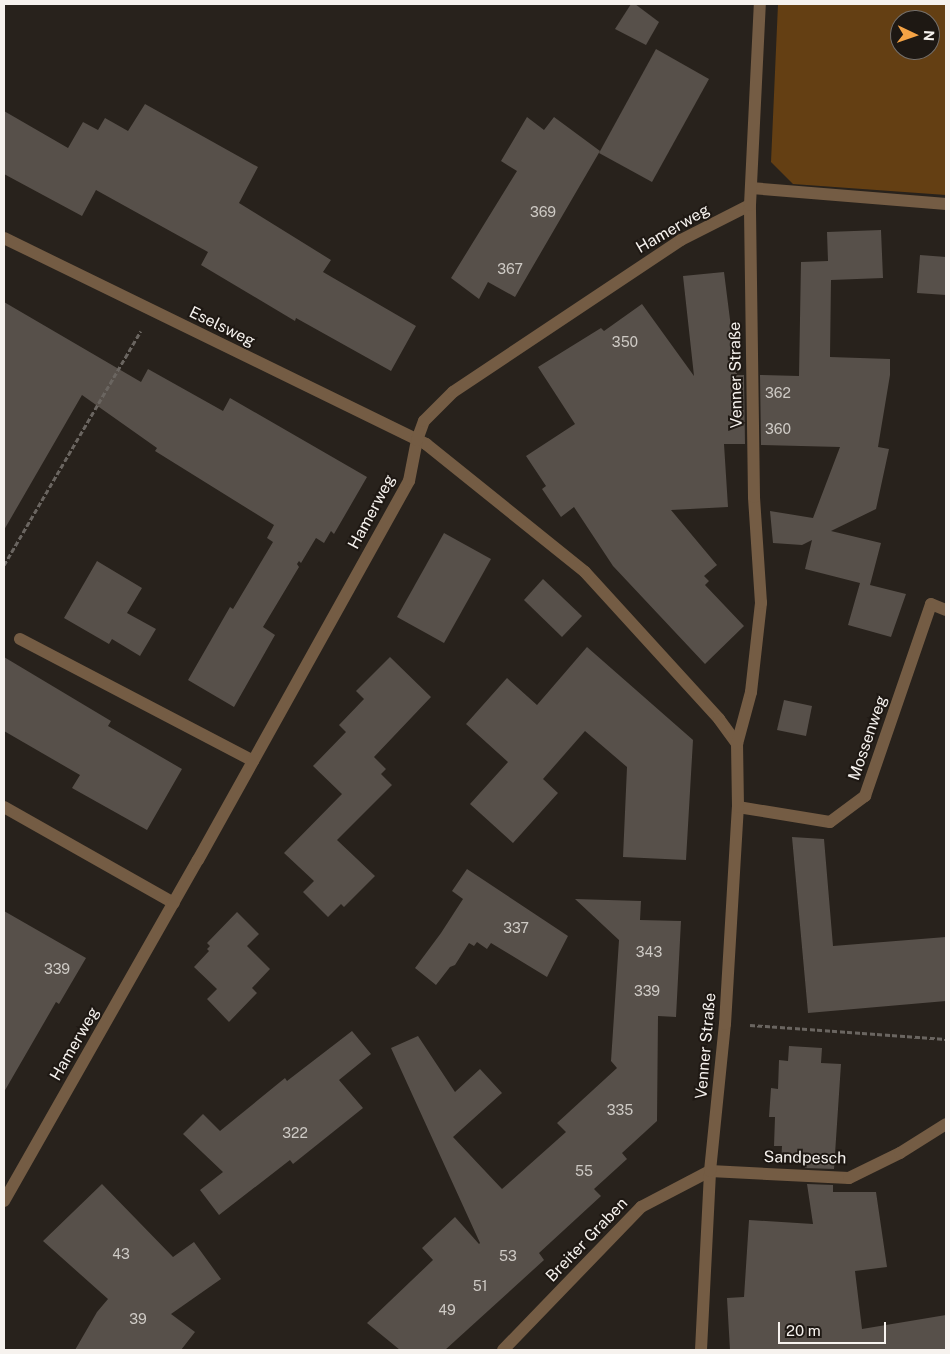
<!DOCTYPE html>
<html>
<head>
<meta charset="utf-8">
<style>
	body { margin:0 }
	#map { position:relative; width:950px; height:1354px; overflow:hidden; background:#28221c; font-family:"Public Sans",sans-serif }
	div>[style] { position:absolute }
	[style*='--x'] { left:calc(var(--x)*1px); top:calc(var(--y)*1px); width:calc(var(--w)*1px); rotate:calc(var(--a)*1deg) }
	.green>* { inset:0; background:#643f13 }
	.building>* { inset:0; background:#57504a }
	.path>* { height:3px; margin-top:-1.5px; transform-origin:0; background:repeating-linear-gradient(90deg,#6a6560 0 5px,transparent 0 7.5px) }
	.lane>* { height:12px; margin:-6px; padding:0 6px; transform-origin:6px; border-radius:6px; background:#745c44 }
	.street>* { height:12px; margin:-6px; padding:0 6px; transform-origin:6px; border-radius:6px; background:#745c44 }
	span { translate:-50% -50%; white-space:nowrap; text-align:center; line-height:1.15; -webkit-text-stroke:4px #1e1813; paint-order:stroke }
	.number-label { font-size:14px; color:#cecac5 }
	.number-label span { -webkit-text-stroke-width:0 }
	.street-label { font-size:16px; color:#f6f2ee }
	.frame { position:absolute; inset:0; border:5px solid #f6f2ee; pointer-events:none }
	.north { position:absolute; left:890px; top:10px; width:50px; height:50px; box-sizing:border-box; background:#1e1813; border:1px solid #746f6b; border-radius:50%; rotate:93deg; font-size:14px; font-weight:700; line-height:20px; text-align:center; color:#f6f2ee }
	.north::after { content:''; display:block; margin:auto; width:18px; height:22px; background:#f5a345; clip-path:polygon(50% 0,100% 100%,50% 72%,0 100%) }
	.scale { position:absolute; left:778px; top:1322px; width:108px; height:22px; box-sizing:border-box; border:2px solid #f6f2ee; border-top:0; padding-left:6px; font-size:15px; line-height:18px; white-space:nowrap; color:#f6f2ee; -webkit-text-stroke:4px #1e1813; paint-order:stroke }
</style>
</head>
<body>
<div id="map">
	<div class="green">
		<i style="clip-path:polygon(evenodd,778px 4px,946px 4px,946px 195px,793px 184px,771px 162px,778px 4px,900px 20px,930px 20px,930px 50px,900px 50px,900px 20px)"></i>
	</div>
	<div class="building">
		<i style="clip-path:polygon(631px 4px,635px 4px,659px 22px,646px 45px,615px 29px)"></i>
		<i style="clip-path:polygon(656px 49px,709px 79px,652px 182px,599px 153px)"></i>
		<i style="clip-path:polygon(145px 104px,258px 167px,239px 203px,331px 260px,323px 272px,416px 326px,391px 371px,296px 318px,295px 321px,201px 265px,208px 252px,96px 190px,82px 216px,4px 174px,4px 111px,68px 148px,83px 122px,98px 130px,105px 118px,128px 131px)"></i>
		<i style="clip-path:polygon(527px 117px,544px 130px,554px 117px,600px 151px,515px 297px,488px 282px,479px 299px,451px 278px,517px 171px,501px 161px)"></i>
		<i style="clip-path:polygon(881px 230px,883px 278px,831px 280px,830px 357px,890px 359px,890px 375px,878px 447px,889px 449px,876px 509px,831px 531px,881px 543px,870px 585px,906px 594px,891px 637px,848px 625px,860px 583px,805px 569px,812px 540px,802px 545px,773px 543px,770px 511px,813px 518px,840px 447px,761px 445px,760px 375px,799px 376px,801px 262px,828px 261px,827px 232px)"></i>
		<i style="clip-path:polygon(920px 255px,946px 257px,946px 295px,917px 293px)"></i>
		<i style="clip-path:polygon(724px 272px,737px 375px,744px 375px,745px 444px,724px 444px,728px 507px,671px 510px,717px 565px,704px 576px,709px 581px,705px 585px,744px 626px,705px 664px,613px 566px,574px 507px,561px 517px,542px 489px,546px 486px,526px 456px,575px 424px,538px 367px,601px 328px,604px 331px,642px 304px,694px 376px,683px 276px)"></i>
		<i style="clip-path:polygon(4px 302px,141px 382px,148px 369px,223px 411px,230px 398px,367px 477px,334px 534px,331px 531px,324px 543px,316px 538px,301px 563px,299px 561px,297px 564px,299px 567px,263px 627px,275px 635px,234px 707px,188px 680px,230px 607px,233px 609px,273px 542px,267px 538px,274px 525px,155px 451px,157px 448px,82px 395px,4px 530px)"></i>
		<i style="clip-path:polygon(444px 533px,491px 559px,444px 643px,397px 617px)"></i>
		<i style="clip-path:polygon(97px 561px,142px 588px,127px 613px,156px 629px,140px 656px,112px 639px,109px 644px,64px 618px)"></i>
		<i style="clip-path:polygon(543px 579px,582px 616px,562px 637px,524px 600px)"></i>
		<i style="clip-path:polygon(587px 647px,693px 740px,686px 860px,623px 857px,627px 767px,585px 731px,543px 779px,558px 793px,513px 843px,470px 804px,508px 762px,466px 724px,507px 678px,537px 705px)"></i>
		<i style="clip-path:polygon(4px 657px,111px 721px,108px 726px,182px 769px,147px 830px,72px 788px,80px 775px,4px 731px)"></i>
		<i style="clip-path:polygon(390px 657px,431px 697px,374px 757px,386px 769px,381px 774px,392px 785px,337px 840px,375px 876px,344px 907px,341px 904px,328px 917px,303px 892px,314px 881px,284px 853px,342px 794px,313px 766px,346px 732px,339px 725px,364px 699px,356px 691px)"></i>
		<i style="clip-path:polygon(784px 700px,812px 706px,806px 736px,777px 730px)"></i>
		<i style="clip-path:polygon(792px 837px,824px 839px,833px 946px,946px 937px,946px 1001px,808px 1013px)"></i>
		<i style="clip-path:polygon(467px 869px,568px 936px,547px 977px,491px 943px,487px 949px,477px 942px,474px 946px,469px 943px,455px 965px,450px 967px,436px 985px,415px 968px,441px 933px,463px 899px,452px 891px)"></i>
		<i style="clip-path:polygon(575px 899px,641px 901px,640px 920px,681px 921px,676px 1017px,658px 1016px,657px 1121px,622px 1153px,627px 1159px,594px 1189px,601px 1196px,539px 1253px,544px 1260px,445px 1350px,400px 1350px,367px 1323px,433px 1260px,422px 1248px,455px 1217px,479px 1244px,480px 1243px,391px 1048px,418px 1036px,455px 1092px,480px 1069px,502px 1093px,453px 1137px,502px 1189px,566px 1132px,557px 1123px,617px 1068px,611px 1061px,619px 940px)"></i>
		<i style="clip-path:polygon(4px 911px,86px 958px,59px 1004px,56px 1002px,4px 1092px)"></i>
		<i style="clip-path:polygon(237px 912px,259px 934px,247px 946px,270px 969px,252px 988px,257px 993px,229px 1022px,207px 999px,217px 989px,194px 967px,209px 951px,207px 949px,210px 946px,207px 943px)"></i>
		<i style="clip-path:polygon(352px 1031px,371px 1054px,339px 1080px,363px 1108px,293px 1164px,290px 1160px,219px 1215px,200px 1190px,223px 1172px,183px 1134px,203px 1114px,220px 1131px,285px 1078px,287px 1081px)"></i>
		<i style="clip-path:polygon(789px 1046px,822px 1048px,821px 1063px,841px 1064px,834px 1169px,805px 1168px,804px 1164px,781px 1162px,782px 1146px,774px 1146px,775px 1117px,769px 1117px,771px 1088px,778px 1089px,779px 1060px,788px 1061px)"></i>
		<i style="clip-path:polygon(102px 1184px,173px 1257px,194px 1242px,221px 1279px,171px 1314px,195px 1332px,181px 1350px,75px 1350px,97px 1312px,108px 1299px,43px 1241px)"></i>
		<i style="clip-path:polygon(807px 1184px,833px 1185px,833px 1192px,876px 1192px,887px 1267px,855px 1271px,862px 1329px,946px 1315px,946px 1350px,730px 1350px,727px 1298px,744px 1297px,749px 1220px,813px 1224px)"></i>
	</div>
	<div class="path">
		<i style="--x:4;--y:565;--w:271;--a:-59.7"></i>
		<i style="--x:750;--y:1025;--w:196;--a:4.1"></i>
	</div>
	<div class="lane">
		<i style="--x:751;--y:188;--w:196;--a:4.7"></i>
		<i style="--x:20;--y:639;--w:263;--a:27.6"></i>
	</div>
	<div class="street">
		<i style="--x:4;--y:238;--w:470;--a:26"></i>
		<i style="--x:426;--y:444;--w:204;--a:38.8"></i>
		<i style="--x:585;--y:572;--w:199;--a:47.6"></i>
		<i style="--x:719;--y:719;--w:31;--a:54"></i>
		<i style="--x:4;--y:807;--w:195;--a:29.5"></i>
		<i style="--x:738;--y:807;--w:93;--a:9.3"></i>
		<i style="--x:830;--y:822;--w:44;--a:-36.6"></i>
		<i style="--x:865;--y:796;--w:203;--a:-71"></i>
		<i style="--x:931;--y:604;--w:16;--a:22"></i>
		<i style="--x:4;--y:1201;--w:392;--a:-60.4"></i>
		<i style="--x:198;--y:860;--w:434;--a:-60.9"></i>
		<i style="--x:409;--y:481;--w:42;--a:-79"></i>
		<i style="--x:417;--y:440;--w:20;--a:-70"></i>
		<i style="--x:424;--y:421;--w:41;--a:-45"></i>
		<i style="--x:453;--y:392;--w:274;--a:-33.7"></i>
		<i style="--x:681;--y:240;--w:77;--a:-26.9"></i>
		<i style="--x:503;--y:1350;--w:199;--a:-46"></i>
		<i style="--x:641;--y:1207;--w:78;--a:-27.6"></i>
		<i style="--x:710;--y:1171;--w:139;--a:2.9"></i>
		<i style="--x:849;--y:1178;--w:57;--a:-26.1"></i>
		<i style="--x:900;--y:1153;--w:54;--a:-32.2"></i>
		<i style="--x:701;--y:1350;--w:179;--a:-87.1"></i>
		<i style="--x:710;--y:1171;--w:148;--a:-84.2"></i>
		<i style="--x:725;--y:1024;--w:217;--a:-86.6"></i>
		<i style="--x:738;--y:807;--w:63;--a:-90.9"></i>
		<i style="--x:737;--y:744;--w:54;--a:-74.9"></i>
		<i style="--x:751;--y:692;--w:90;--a:-83.6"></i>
		<i style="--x:761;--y:603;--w:106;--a:-93.8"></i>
		<i style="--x:754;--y:497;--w:292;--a:-90.8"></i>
		<i style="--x:750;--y:205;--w:201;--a:-87.2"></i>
	</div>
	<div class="number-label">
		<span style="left:543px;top:212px">369</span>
		<span style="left:510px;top:269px">367</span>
		<span style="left:625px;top:342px">350</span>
		<span style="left:778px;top:393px">362</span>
		<span style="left:778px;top:429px">360</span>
		<span style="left:516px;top:928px">337</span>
		<span style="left:649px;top:952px">343</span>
		<span style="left:57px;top:969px">339</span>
		<span style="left:647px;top:991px">339</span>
		<span style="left:620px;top:1110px">335</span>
		<span style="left:295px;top:1133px">322</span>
		<span style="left:584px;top:1171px">55</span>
		<span style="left:121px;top:1254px">43</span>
		<span style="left:508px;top:1256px">53</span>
		<span style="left:480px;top:1286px">51</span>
		<span style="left:447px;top:1310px">49</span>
		<span style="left:138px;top:1319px">39</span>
	</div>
	<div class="street-label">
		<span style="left:673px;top:229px;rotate:-30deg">Hamerweg</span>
		<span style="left:222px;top:327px;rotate:26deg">Eselsweg</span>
		<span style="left:736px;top:375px;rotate:-91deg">Venner Straße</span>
		<span style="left:372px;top:512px;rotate:-62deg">Hamerweg</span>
		<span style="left:868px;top:738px;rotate:-71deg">Mossenweg</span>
		<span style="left:75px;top:1044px;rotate:-60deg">Hamerweg</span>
		<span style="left:706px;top:1046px;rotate:-85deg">Venner Straße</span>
		<span style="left:805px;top:1158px;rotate:1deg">Sandpesch</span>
		<span style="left:587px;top:1240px;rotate:-46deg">Breiter Graben</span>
	</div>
	<div class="frame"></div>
	<div class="north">N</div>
	<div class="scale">20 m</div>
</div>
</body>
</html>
